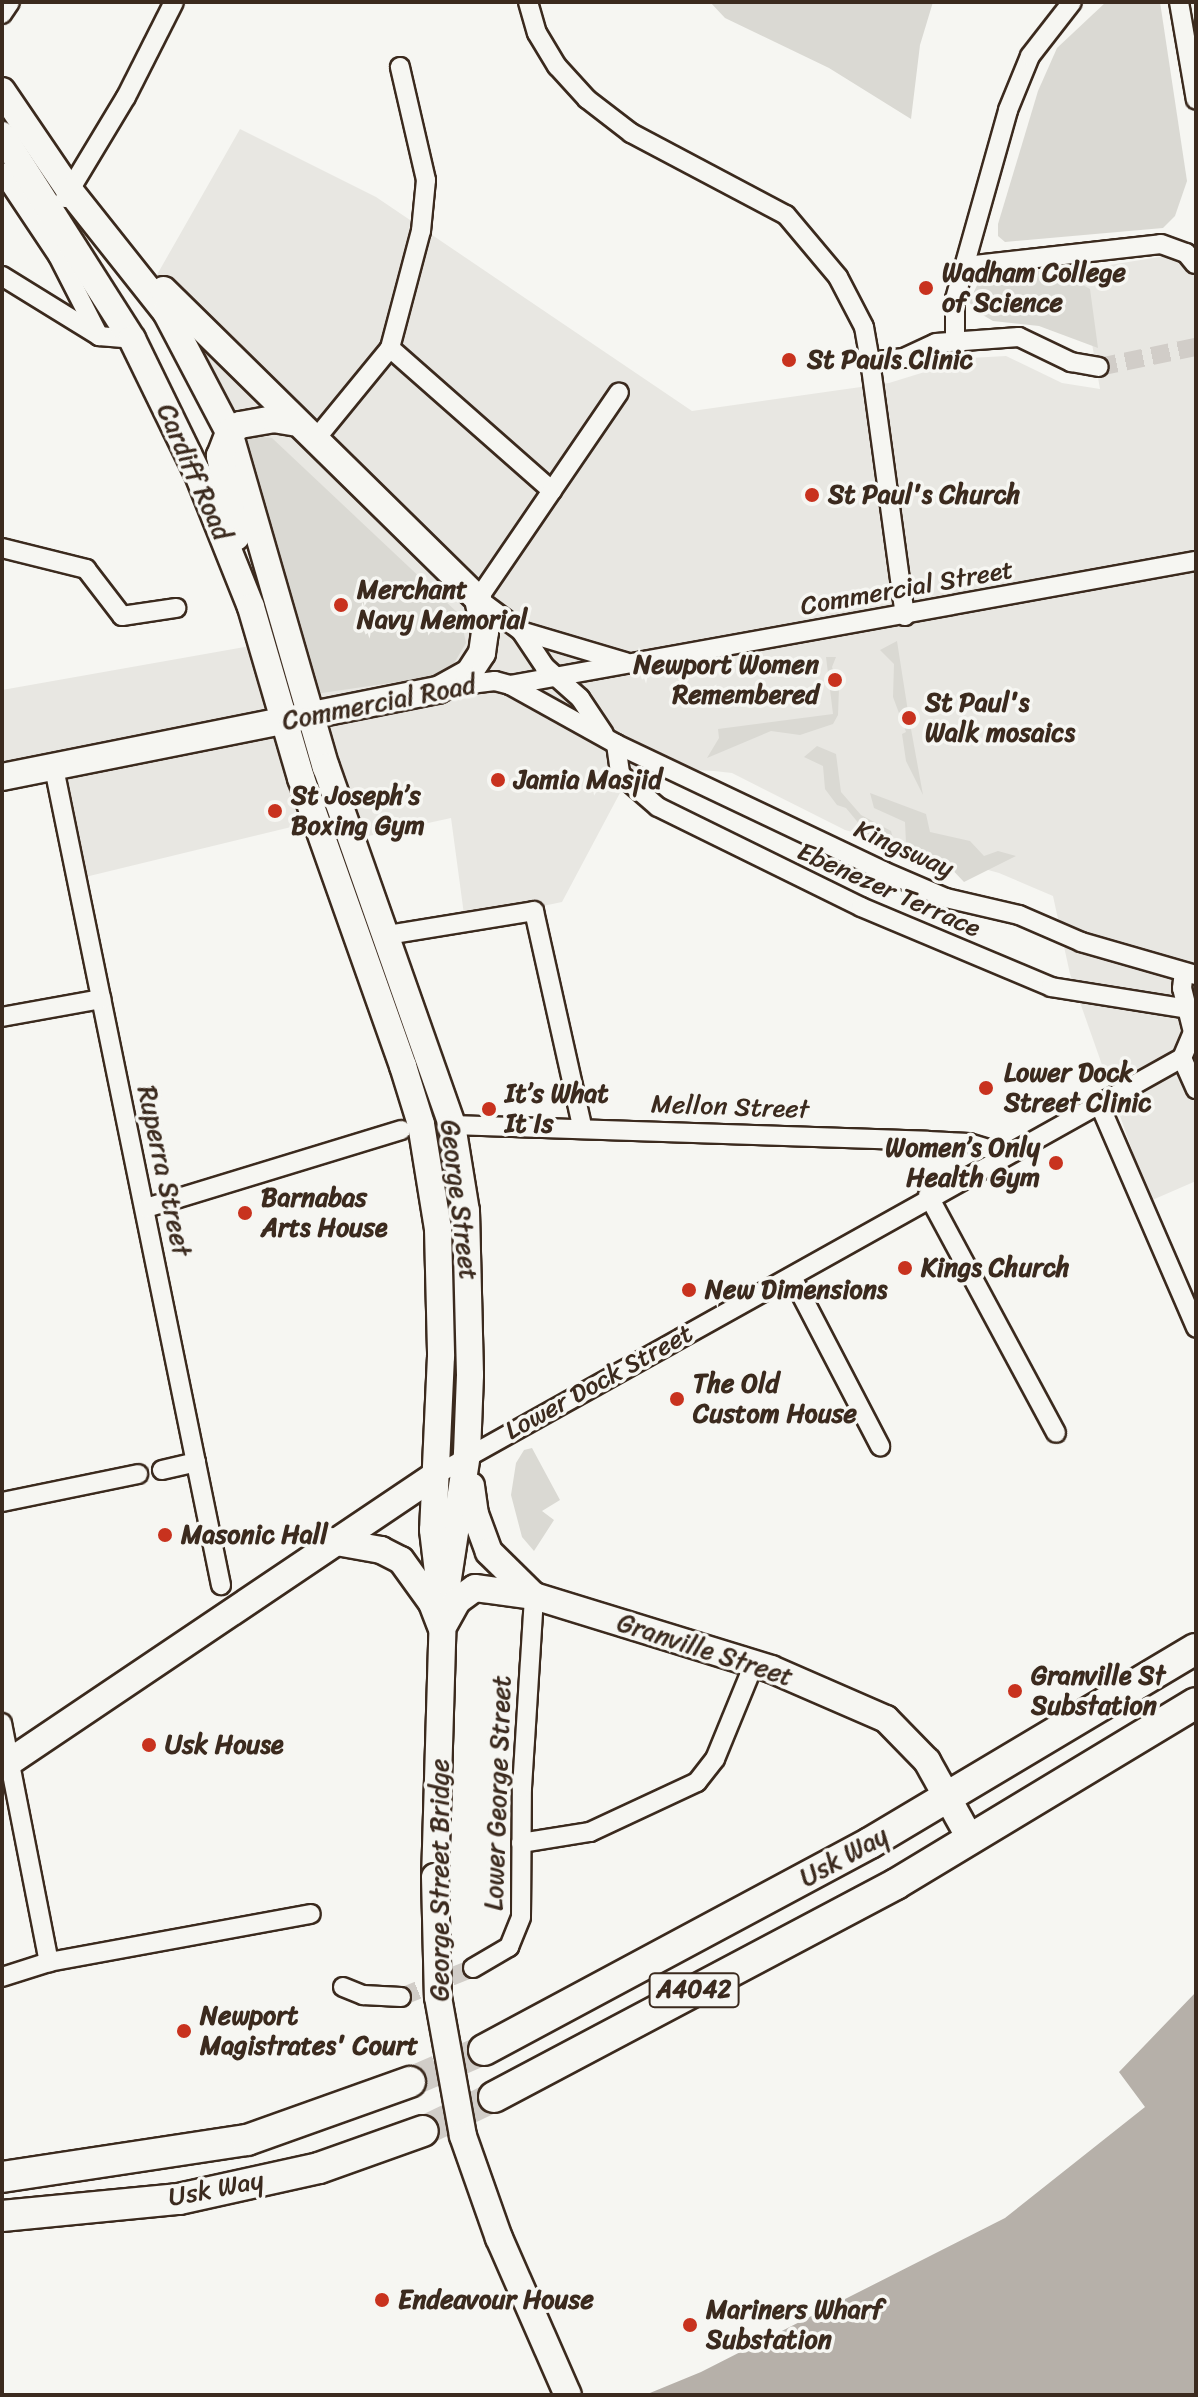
<!DOCTYPE html>
<html>
<head>
<meta charset="utf-8">
<style>
	body { margin:0 }
	#map { position:relative; width:1198px; height:2397px; overflow:hidden; background:#f6f6f2; font-family:Sriracha,sans-serif }
	div>[style] { position:absolute }
	[style*='--x'] { left:calc(var(--x)*1px); top:calc(var(--y)*1px); width:calc(var(--w)*1px); rotate:calc(var(--a)*1deg) }
	.built>* { inset:0; background:#e8e7e2 }
	.green>* { inset:0; background:#dad9d3 }
	.water>* { inset:0; background:#b6b0a9 }
	.street-tunnel>* { height:18px; margin-top:-9px; transform-origin:0; background:repeating-linear-gradient(90deg,#d1cdc8 0 18px,transparent 0 27px) }
	.primary-tunnel>* { height:30px; margin-top:-15px; transform-origin:0; background:repeating-linear-gradient(90deg,#d1cdc8 0 30px,transparent 0 45px) }
	.roads { filter:drop-shadow(2px 0 #3b2a1e) drop-shadow(-2px 0 #3b2a1e) drop-shadow(0 2px #3b2a1e) drop-shadow(0 -2px #3b2a1e) }
	.street>* { height:18px; margin:-9px; padding:0 9px; transform-origin:9px; border-radius:9px; background:#f6f6f2 }
	.secondary>* { height:26px; margin:-13px; padding:0 13px; transform-origin:13px; border-radius:13px; background:#f6f6f2 }
	.primary>* { height:30px; margin:-15px; padding:0 15px; transform-origin:15px; border-radius:15px; background:#f6f6f2 }
	.bridges { filter:drop-shadow(2px 0 #3b2a1e) drop-shadow(-2px 0 #3b2a1e) drop-shadow(0 2px #3b2a1e) drop-shadow(0 -2px #3b2a1e) }
	.secondary-bridge>* { height:26px; margin:-13px; padding:0 13px; transform-origin:13px; border-radius:13px; background:#f6f6f2 }
	.dots>* { width:22px; height:22px; translate:-50% -50%; box-sizing:border-box; border:4px solid #f6f6f2; border-radius:50% }
	span { translate:-50% -50%; white-space:nowrap; text-align:center; line-height:1.15; -webkit-text-stroke:7px #f6f6f2; paint-order:stroke }
	.shield-label span { padding:2px 6px; background:#f6f6f2; border:2px solid; border-radius:6px; -webkit-text-stroke-width:0 }
	.shield-label { font-size:24px; color:#3b2a1e; font-weight:700 }
	.poi-label { font-size:26px; color:#3b2a1e; font-weight:700 }
	.left { translate:0 -50%; text-align:left }
	.right { translate:-100% -50%; text-align:right }
	.street-label { font-size:26px; color:#3b2a1e }
	.frame { position:absolute; inset:0; border:4px solid #3b2a1e; pointer-events:none }
</style>
</head>
<body>
<div id="map">
	<div class="built">
		<i style="clip-path:polygon(240px 129px,376px 197px,692px 411px,889px 383px,970px 358px,1006px 356px,1062px 383px,1100px 389px,1079px 270px,1196px 251px,1196px 1181px,1150px 1201px,1070px 974px,1053px 896px,999px 873px,845px 830px,732px 773px,714px 771px,694px 770px,621px 791px,562px 902px,465px 922px,451px 818px,364px 837px,233px 418px,154px 280px)"></i>
		<i style="clip-path:polygon(261px 644px,316px 821px,77px 879px,54px 768px,2px 777px,2px 690px)"></i>
	</div>
	<div class="green">
		<i style="clip-path:polygon(710px 2px,933px 2px,920px 45px,911px 119px,829px 68px,725px 18px)"></i>
		<i style="clip-path:polygon(1106px 2px,1160px 2px,1187px 181px,1175px 216px,1163px 228px,1005px 242px,998px 236px,998px 224px,1038px 91px,1057px 48px)"></i>
		<i style="clip-path:polygon(1007px 268px,1062px 273px,1090px 289px,1098px 348px,1039px 326px,993px 321px,976px 311px,969px 302px,983px 273px)"></i>
		<i style="clip-path:polygon(241px 434px,272px 438px,460px 615px,466px 643px,453px 665px,438px 676px,315px 694px)"></i>
		<i style="clip-path:polygon(897px 641px,909px 718px,923px 795px,906px 761px,902px 734px,906px 732px,893px 697px,894px 664px,880px 650px)"></i>
		<i style="clip-path:polygon(826px 657px,836px 657px,832px 667px,839px 688px,838px 715px,833px 724px,800px 735px,771px 731px,707px 758px,719px 738px,718px 729px,833px 714px)"></i>
		<i style="clip-path:polygon(817px 746px,836px 754px,841px 792px,861px 815px,891px 831px,894px 842px,870px 837px,846px 808px,837px 805px,825px 789px,823px 766px,804px 757px)"></i>
		<i style="clip-path:polygon(870px 793px,926px 814px,930px 832px,970px 841px,984px 856px,998px 851px,1016px 856px,964px 882px,945px 862px,915px 852px,906px 843px,905px 822px,874px 808px)"></i>
		<i style="clip-path:polygon(532px 1448px,560px 1500px,542px 1511px,554px 1520px,534px 1551px,522px 1537px,511px 1495px,516px 1463px,524px 1450px)"></i>
	</div>
	<div class="water">
		<i style="clip-path:polygon(1196px 1992px,1196px 2395px,645px 2395px,701px 2372px,1005px 2218px,1145px 2107px,1119px 2072px)"></i>
	</div>
	<div class="street-tunnel">
		<i style="--x:1099;--y:367;--w:99;--a:-11.7"></i>
		<i style="--x:401;--y:1997;--w:78;--a:-21.9"></i>
	</div>
	<div class="primary-tunnel">
		<i style="--x:410;--y:2082;--w:81;--a:-23.4"></i>
		<i style="--x:423;--y:2131;--w:79;--a:-25.6"></i>
	</div>
	<div class="roads">
		<div class="street">
			<i style="--x:528;--y:2;--w:32;--a:74"></i>
			<i style="--x:537;--y:33;--w:39;--a:59"></i>
			<i style="--x:557;--y:66;--w:45;--a:47.7"></i>
			<i style="--x:587;--y:99;--w:56;--a:37.7"></i>
			<i style="--x:631;--y:133;--w:175;--a:27.9"></i>
			<i style="--x:786;--y:215;--w:81;--a:50"></i>
			<i style="--x:838;--y:277;--w:56;--a:62.5"></i>
			<i style="--x:864;--y:327;--w:36;--a:80"></i>
			<i style="--x:1179;--y:2;--w:99;--a:80.2"></i>
			<i style="--x:2;--y:14;--w:14;--a:-56"></i>
			<i style="--x:2;--y:172;--w:101;--a:56.3"></i>
			<i style="--x:58;--y:256;--w:90;--a:62.9"></i>
			<i style="--x:99;--y:336;--w:33;--a:5"></i>
			<i style="--x:65;--y:198;--w:118;--a:-58.9"></i>
			<i style="--x:126;--y:97;--w:106;--a:-63.2"></i>
			<i style="--x:966;--y:266;--w:196;--a:-6.4"></i>
			<i style="--x:1161;--y:244;--w:27;--a:20"></i>
			<i style="--x:1186;--y:253;--w:14;--a:51"></i>
			<i style="--x:2;--y:276;--w:114;--a:31.7"></i>
			<i style="--x:955;--y:341;--w:42;--a:-90"></i>
			<i style="--x:955;--y:299;--w:196;--a:-74.3"></i>
			<i style="--x:1008;--y:110;--w:58;--a:-67.8"></i>
			<i style="--x:1030;--y:56;--w:68;--a:-52.1"></i>
			<i style="--x:390;--y:348;--w:216;--a:41.4"></i>
			<i style="--x:314;--y:441;--w:120;--a:-50.7"></i>
			<i style="--x:390;--y:348;--w:121;--a:-75.2"></i>
			<i style="--x:421;--y:231;--w:51;--a:-84.4"></i>
			<i style="--x:426;--y:180;--w:116;--a:-103"></i>
			<i style="--x:2;--y:548;--w:87;--a:14"></i>
			<i style="--x:86;--y:569;--w:59;--a:52.5"></i>
			<i style="--x:122;--y:616;--w:55;--a:-8.4"></i>
			<i style="--x:905;--y:616;--w:256;--a:-97.8"></i>
			<i style="--x:870;--y:362;--w:34;--a:-7"></i>
			<i style="--x:904;--y:358;--w:35;--a:-25"></i>
			<i style="--x:936;--y:343;--w:83;--a:-4.1"></i>
			<i style="--x:1019;--y:337;--w:58;--a:25.7"></i>
			<i style="--x:1071;--y:362;--w:28;--a:10"></i>
			<i style="--x:521;--y:631;--w:109;--a:16.6"></i>
			<i style="--x:510;--y:685;--w:697;--a:-10.25"></i>
			<i style="--x:454;--y:686;--w:41;--a:-7"></i>
			<i style="--x:495;--y:681;--w:16;--a:15"></i>
			<i style="--x:510;--y:685;--w:121;--a:29.1"></i>
			<i style="--x:616;--y:744;--w:296;--a:25.4"></i>
			<i style="--x:883;--y:871;--w:69;--a:23.2"></i>
			<i style="--x:946;--y:898;--w:75;--a:13.1"></i>
			<i style="--x:1019;--y:915;--w:68;--a:23.5"></i>
			<i style="--x:1081;--y:942;--w:120;--a:16"></i>
			<i style="--x:604;--y:734;--w:43;--a:-123.7"></i>
			<i style="--x:580;--y:698;--w:47;--a:-138.5"></i>
			<i style="--x:545;--y:667;--w:43;--a:-123.7"></i>
			<i style="--x:521;--y:631;--w:54;--a:-143.3"></i>
			<i style="--x:478;--y:599;--w:250;--a:-55.7"></i>
			<i style="--x:616;--y:744;--w:30;--a:82"></i>
			<i style="--x:620;--y:774;--w:50;--a:41"></i>
			<i style="--x:658;--y:807;--w:226;--a:26.2"></i>
			<i style="--x:861;--y:907;--w:206;--a:22.8"></i>
			<i style="--x:1051;--y:987;--w:139;--a:9.1"></i>
			<i style="--x:54;--y:768;--w:834;--a:78.45"></i>
			<i style="--x:388;--y:935;--w:148;--a:-9.3"></i>
			<i style="--x:534;--y:911;--w:220;--a:77.4"></i>
			<i style="--x:2;--y:1017;--w:101;--a:-10.3"></i>
			<i style="--x:1182;--y:1058;--w:34;--a:66"></i>
			<i style="--x:1098;--y:1101;--w:247;--a:66.6"></i>
			<i style="--x:452;--y:1125;--w:476;--a:1.9"></i>
			<i style="--x:928;--y:1141;--w:41;--a:2.8"></i>
			<i style="--x:969;--y:1143;--w:37;--a:17"></i>
			<i style="--x:928;--y:1195;--w:270;--a:61.7"></i>
			<i style="--x:146;--y:1208;--w:267;--a:-17"></i>
			<i style="--x:792;--y:1277;--w:191;--a:62.5"></i>
			<i style="--x:162;--y:1470;--w:35;--a:-13"></i>
			<i style="--x:434;--y:1476;--w:857;--a:-29.2"></i>
			<i style="--x:1182;--y:1058;--w:28;--a:-67"></i>
			<i style="--x:1193;--y:1032;--w:45;--a:-104"></i>
			<i style="--x:1182;--y:988;--w:16;--a:-83"></i>
			<i style="--x:2;--y:1502;--w:139;--a:-11.6"></i>
			<i style="--x:2;--y:1723;--w:244;--a:78.9"></i>
			<i style="--x:49;--y:1962;--w:266;--a:-10.4"></i>
			<i style="--x:521;--y:1843;--w:70;--a:-9.1"></i>
			<i style="--x:590;--y:1832;--w:118;--a:-25"></i>
			<i style="--x:697;--y:1782;--w:29;--a:-52"></i>
			<i style="--x:715;--y:1759;--w:103;--a:-67.7"></i>
			<i style="--x:473;--y:1968;--w:42;--a:-30.3"></i>
			<i style="--x:509;--y:1947;--w:32;--a:-68"></i>
			<i style="--x:521;--y:1917;--w:129;--a:-89.6"></i>
			<i style="--x:522;--y:1788;--w:192;--a:-86.4"></i>
			<i style="--x:2;--y:1977;--w:49;--a:-17.7"></i>
			<i style="--x:343;--y:1987;--w:22;--a:22"></i>
			<i style="--x:363;--y:1995;--w:38;--a:3"></i>
		</div>
		<div class="secondary">
			<i style="--x:2;--y:91;--w:121;--a:55.8"></i>
			<i style="--x:70;--y:191;--w:154;--a:51.6"></i>
			<i style="--x:166;--y:312;--w:136;--a:62.3"></i>
			<i style="--x:229;--y:432;--w:349;--a:73.9"></i>
			<i style="--x:326;--y:767;--w:380;--a:70.6"></i>
			<i style="--x:452;--y:1125;--w:87;--a:80.8"></i>
			<i style="--x:466;--y:1211;--w:164;--a:88.6"></i>
			<i style="--x:470;--y:1375;--w:79;--a:92.2"></i>
			<i style="--x:467;--y:1454;--w:159;--a:98.7"></i>
			<i style="--x:443;--y:1611;--w:266;--a:91.7"></i>
			<i style="--x:2;--y:135;--w:242;--a:57.5"></i>
			<i style="--x:132;--y:339;--w:148;--a:64"></i>
			<i style="--x:197;--y:472;--w:145;--a:68.2"></i>
			<i style="--x:251;--y:607;--w:178;--a:73.7"></i>
			<i style="--x:301;--y:778;--w:306;--a:70.5"></i>
			<i style="--x:403;--y:1066;--w:61;--a:72.8"></i>
			<i style="--x:421;--y:1124;--w:106;--a:80.8"></i>
			<i style="--x:438;--y:1229;--w:127;--a:88.6"></i>
			<i style="--x:441;--y:1356;--w:174;--a:92.6"></i>
			<i style="--x:433;--y:1530;--w:50;--a:83.2"></i>
			<i style="--x:236;--y:537;--w:83;--a:-101.2"></i>
			<i style="--x:220;--y:456;--w:26;--a:-69"></i>
			<i style="--x:229;--y:432;--w:13;--a:-32"></i>
			<i style="--x:240;--y:425;--w:34;--a:-10"></i>
			<i style="--x:273;--y:419;--w:20;--a:9"></i>
			<i style="--x:2;--y:777;--w:445;--a:-11.3"></i>
			<i style="--x:438;--y:690;--w:35;--a:-29"></i>
			<i style="--x:469;--y:673;--w:24;--a:-57"></i>
			<i style="--x:482;--y:653;--w:21;--a:-82"></i>
			<i style="--x:485;--y:632;--w:34;--a:-102"></i>
			<i style="--x:478;--y:599;--w:441;--a:-135.5"></i>
			<i style="--x:471;--y:1486;--w:28;--a:82"></i>
			<i style="--x:475;--y:1514;--w:40;--a:69.8"></i>
			<i style="--x:489;--y:1552;--w:63;--a:44.4"></i>
			<i style="--x:534;--y:1596;--w:248;--a:17.1"></i>
			<i style="--x:771;--y:1669;--w:125;--a:23.5"></i>
			<i style="--x:886;--y:1719;--w:59;--a:45.7"></i>
			<i style="--x:927;--y:1761;--w:90;--a:60.9"></i>
			<i style="--x:331;--y:1541;--w:51;--a:10.2"></i>
			<i style="--x:381;--y:1550;--w:22;--a:27"></i>
			<i style="--x:401;--y:1560;--w:53;--a:54.2"></i>
			<i style="--x:432;--y:1603;--w:25;--a:69"></i>
			<i style="--x:445;--y:1623;--w:25;--a:-61"></i>
			<i style="--x:457;--y:1601;--w:22;--a:-36"></i>
			<i style="--x:475;--y:1588;--w:60;--a:7.7"></i>
			<i style="--x:2;--y:1767;--w:521;--a:-33.96"></i>
		</div>
		<div class="primary">
			<i style="--x:484;--y:2050;--w:438;--a:-28.2"></i>
			<i style="--x:870;--y:1843;--w:379;--a:-30.8"></i>
			<i style="--x:494;--y:2097;--w:455;--a:-27.9"></i>
			<i style="--x:896;--y:1884;--w:350;--a:-31.1"></i>
			<i style="--x:2;--y:2177;--w:248;--a:-8.6"></i>
			<i style="--x:247;--y:2140;--w:173;--a:-19.6"></i>
			<i style="--x:2;--y:2216;--w:178;--a:-5.5"></i>
			<i style="--x:179;--y:2199;--w:143;--a:-12.5"></i>
			<i style="--x:319;--y:2168;--w:110;--a:-19.6"></i>
		</div>
	</div>
	<div class="bridges">
		<div class="secondary-bridge">
			<i style="--x:435;--y:1877;--w:120;--a:88.6"></i>
			<i style="--x:438;--y:1997;--w:141;--a:79.8"></i>
			<i style="--x:463;--y:2136;--w:108;--a:70.6"></i>
			<i style="--x:499;--y:2238;--w:171;--a:66.3"></i>
		</div>
	</div>
	<div class="dots">
		<i style="left:926px;top:288px;background:#c8321e"></i>
		<i style="left:789px;top:360px;background:#c8321e"></i>
		<i style="left:812px;top:495px;background:#c8321e"></i>
		<i style="left:341px;top:605px;background:#c8321e"></i>
		<i style="left:835px;top:680px;background:#c8321e"></i>
		<i style="left:909px;top:718px;background:#c8321e"></i>
		<i style="left:498px;top:780px;background:#c8321e"></i>
		<i style="left:275px;top:811px;background:#c8321e"></i>
		<i style="left:986px;top:1088px;background:#c8321e"></i>
		<i style="left:489px;top:1109px;background:#c8321e"></i>
		<i style="left:1056px;top:1163px;background:#c8321e"></i>
		<i style="left:245px;top:1213px;background:#c8321e"></i>
		<i style="left:905px;top:1268px;background:#c8321e"></i>
		<i style="left:689px;top:1290px;background:#c8321e"></i>
		<i style="left:677px;top:1399px;background:#c8321e"></i>
		<i style="left:165px;top:1535px;background:#c8321e"></i>
		<i style="left:1015px;top:1691px;background:#c8321e"></i>
		<i style="left:149px;top:1745px;background:#c8321e"></i>
		<i style="left:184px;top:2031px;background:#c8321e"></i>
		<i style="left:382px;top:2300px;background:#c8321e"></i>
		<i style="left:690px;top:2325px;background:#c8321e"></i>
	</div>
	<div class="shield-label">
		<span style="left:694px;top:1990px">A4042</span>
	</div>
	<div class="poi-label">
		<span class="left" style="left:942px;top:288px">Wadham College<br>of Science</span>
		<span class="left" style="left:807px;top:360px">St Pauls Clinic</span>
		<span class="left" style="left:828px;top:495px">St Paul's Church</span>
		<span class="left" style="left:357px;top:605px">Merchant<br>Navy Memorial</span>
		<span class="right" style="left:819px;top:680px">Newport Women<br>Remembered</span>
		<span class="left" style="left:925px;top:718px">St Paul's<br>Walk mosaics</span>
		<span class="left" style="left:514px;top:780px">Jamia Masjid</span>
		<span class="left" style="left:291px;top:811px">St Joseph’s<br>Boxing Gym</span>
		<span class="left" style="left:1004px;top:1088px">Lower Dock<br>Street Clinic</span>
		<span class="left" style="left:505px;top:1109px">It’s What<br>It Is</span>
		<span class="right" style="left:1040px;top:1163px">Women’s Only<br>Health Gym</span>
		<span class="left" style="left:261px;top:1213px">Barnabas<br>Arts House</span>
		<span class="left" style="left:921px;top:1268px">Kings Church</span>
		<span class="left" style="left:705px;top:1290px">New Dimensions</span>
		<span class="left" style="left:693px;top:1399px">The Old<br>Custom House</span>
		<span class="left" style="left:181px;top:1535px">Masonic Hall</span>
		<span class="left" style="left:1031px;top:1691px">Granville St<br>Substation</span>
		<span class="left" style="left:165px;top:1745px">Usk House</span>
		<span class="left" style="left:200px;top:2031px">Newport<br>Magistrates' Court</span>
		<span class="left" style="left:398px;top:2300px">Endeavour House</span>
		<span class="left" style="left:706px;top:2325px">Mariners Wharf<br>Substation</span>
	</div>
	<div class="street-label">
		<span style="left:194px;top:472px;rotate:66deg">Cardiff Road</span>
		<span style="left:907px;top:588px;rotate:-10deg">Commercial Street</span>
		<span style="left:379px;top:703px;rotate:-11deg">Commercial Road</span>
		<span style="left:904px;top:849px;rotate:24deg">Kingsway</span>
		<span style="left:889px;top:890px;rotate:24deg">Ebenezer Terrace</span>
		<span style="left:730px;top:1107px;rotate:2deg">Mellon Street</span>
		<span style="left:164px;top:1171px;rotate:78deg">Ruperra Street</span>
		<span style="left:459px;top:1200px;rotate:83deg">George Street</span>
		<span style="left:599px;top:1382px;rotate:-29deg">Lower Dock Street</span>
		<span style="left:705px;top:1650px;rotate:18deg">Granville Street</span>
		<span style="left:498px;top:1793px;rotate:-88deg">Lower George Street</span>
		<span style="left:844px;top:1857px;rotate:-29deg">Usk Way</span>
		<span style="left:440px;top:1880px;rotate:-90deg">George Street Bridge</span>
		<span style="left:216px;top:2189px;rotate:-11deg">Usk Way</span>
	</div>
	<div class="frame"></div>
</div>
</body>
</html>
